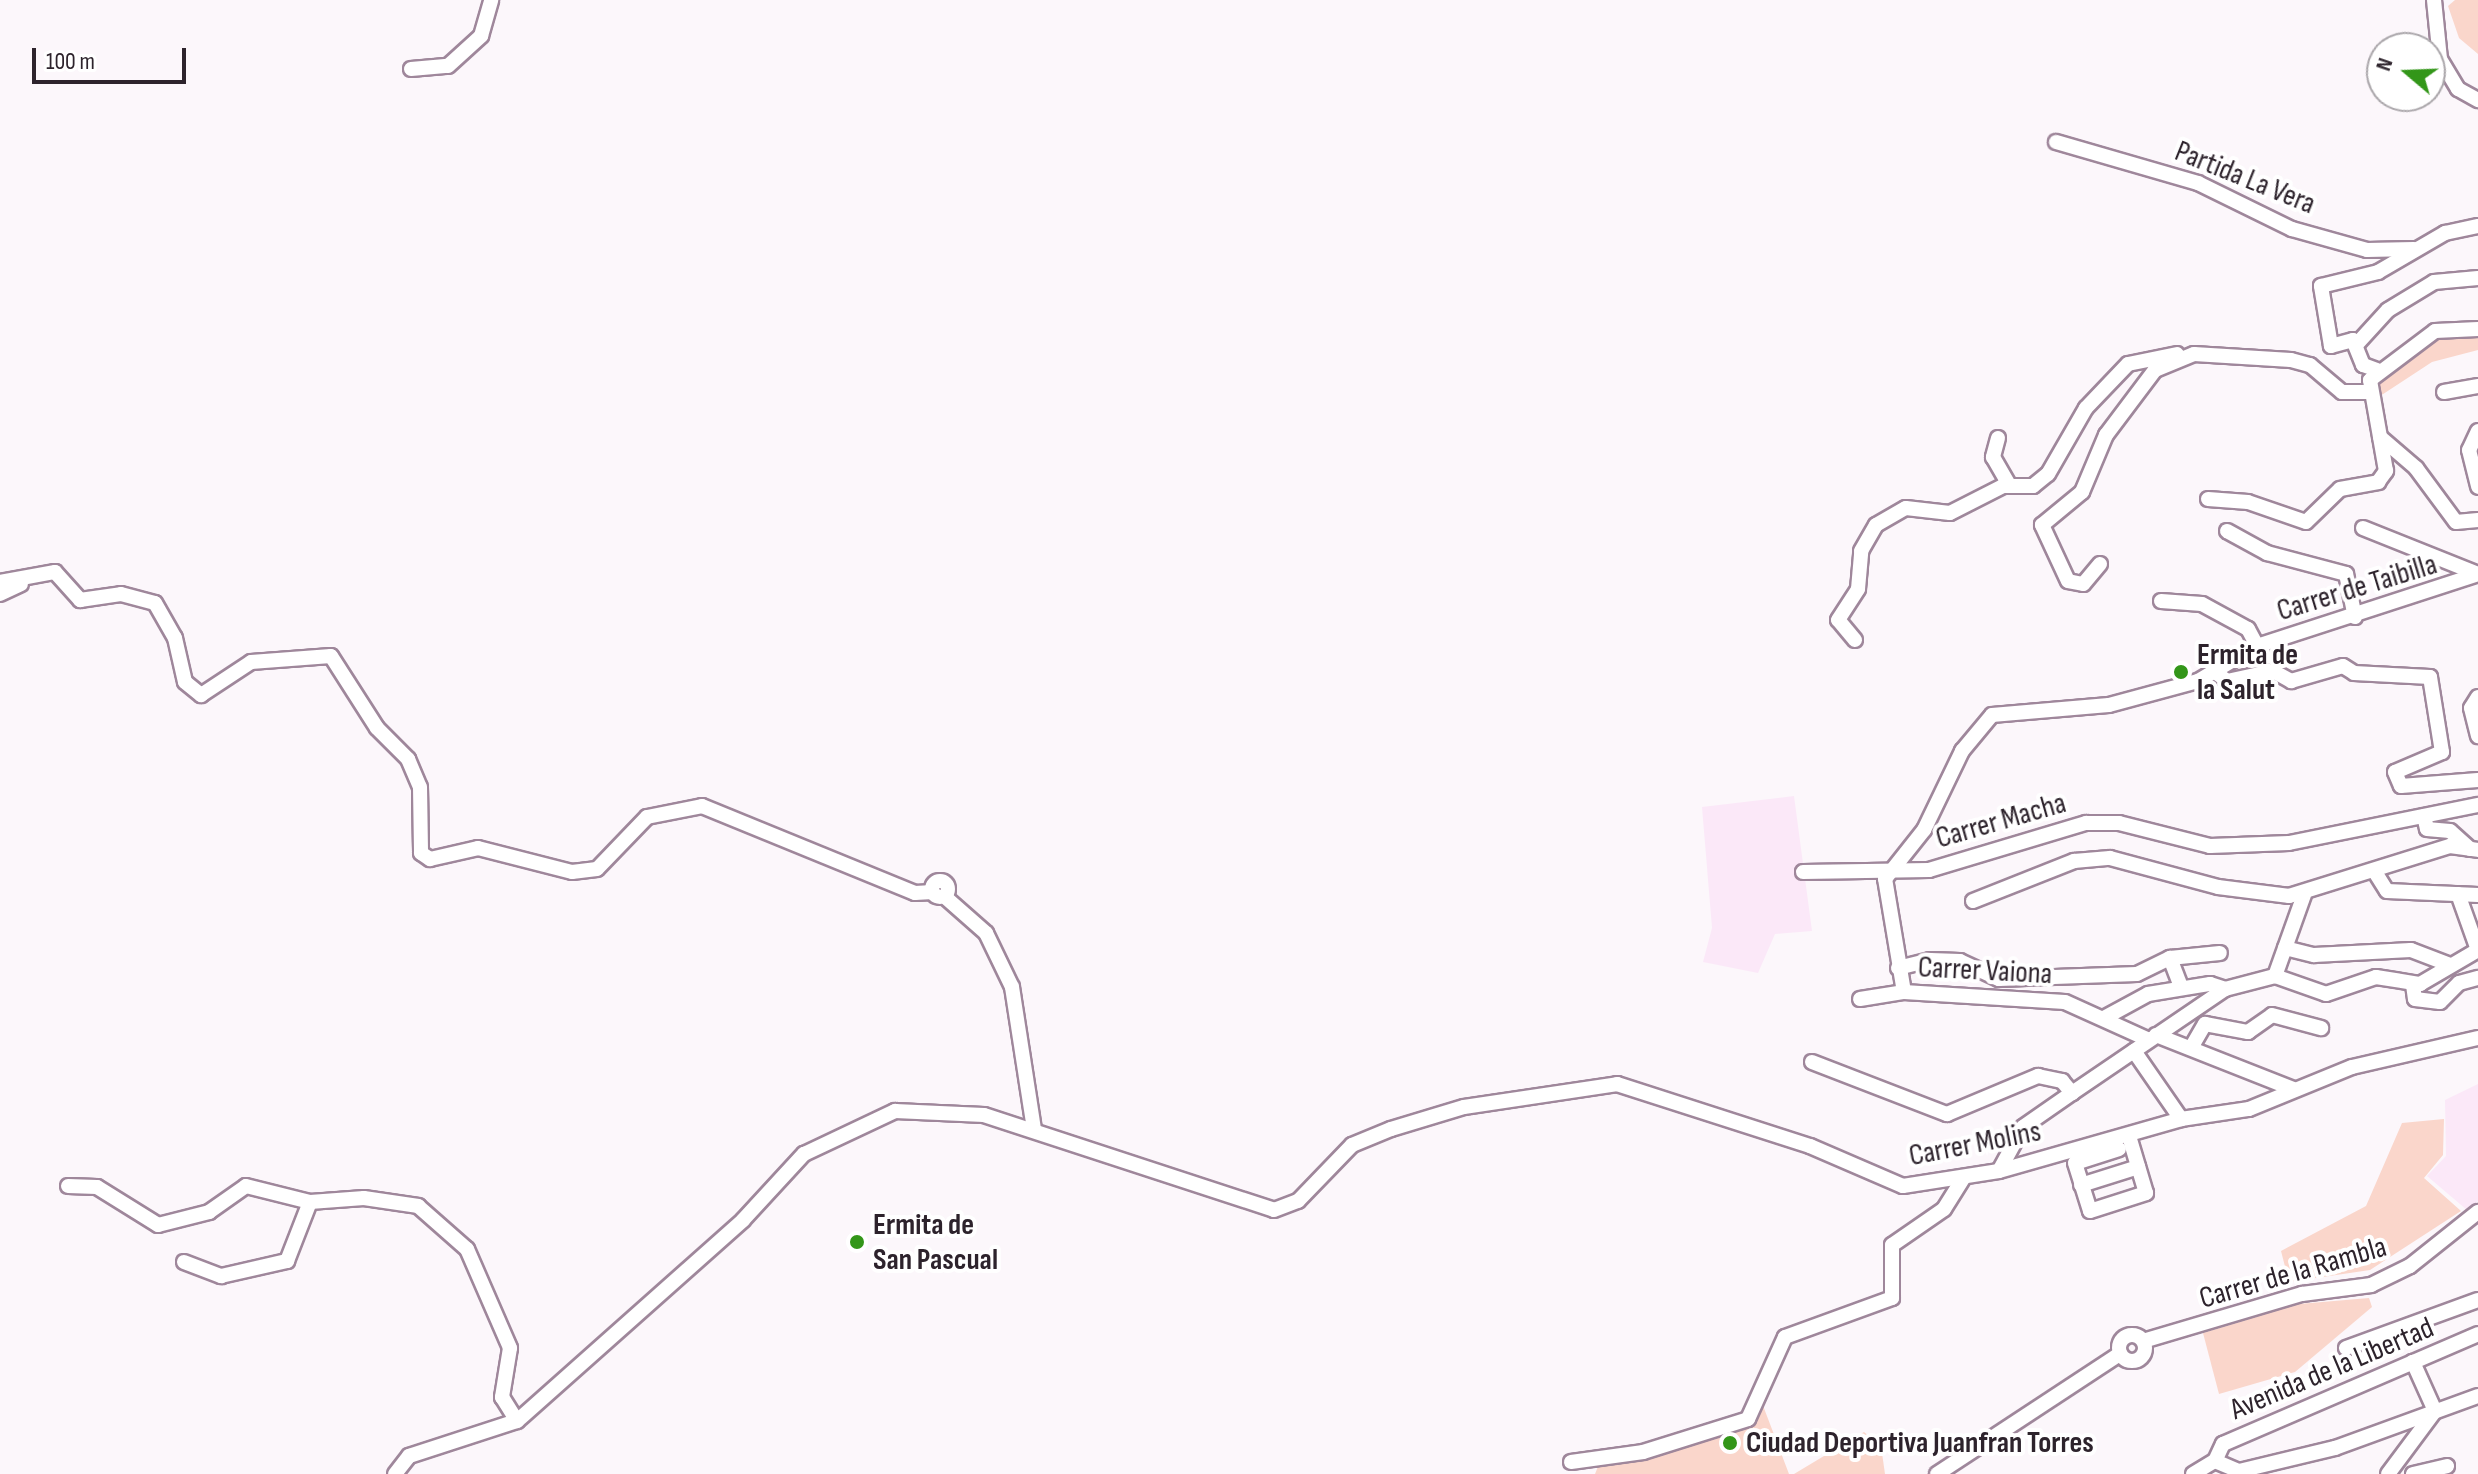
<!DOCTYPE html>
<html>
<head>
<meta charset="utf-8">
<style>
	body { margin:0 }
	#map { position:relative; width:2478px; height:1474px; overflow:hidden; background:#fcf7fb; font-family:"Sofia Sans Condensed",sans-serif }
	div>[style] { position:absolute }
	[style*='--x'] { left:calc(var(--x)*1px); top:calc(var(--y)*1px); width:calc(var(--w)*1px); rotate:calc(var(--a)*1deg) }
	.built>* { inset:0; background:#fbe8f8 }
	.green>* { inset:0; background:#fad6cb }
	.roads { filter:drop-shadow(2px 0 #9f879b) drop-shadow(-2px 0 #9f879b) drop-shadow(0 2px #9f879b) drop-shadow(0 -2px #9f879b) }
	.minor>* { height:14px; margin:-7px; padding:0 7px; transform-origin:7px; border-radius:7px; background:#fff }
	.minor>.ring { margin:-7px; padding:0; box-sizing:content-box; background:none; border:14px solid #fff; border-radius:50% }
	.dots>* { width:22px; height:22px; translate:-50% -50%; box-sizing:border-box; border:4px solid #fff; border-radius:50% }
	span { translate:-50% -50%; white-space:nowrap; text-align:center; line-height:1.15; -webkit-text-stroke:8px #fff; paint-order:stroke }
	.street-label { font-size:30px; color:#2d232c }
	.poi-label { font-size:30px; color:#2d232c; font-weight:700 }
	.left { translate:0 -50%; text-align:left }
	.north { position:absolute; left:2366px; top:32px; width:80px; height:80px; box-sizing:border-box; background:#fff; border:2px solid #aba7ab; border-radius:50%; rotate:289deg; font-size:22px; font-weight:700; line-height:32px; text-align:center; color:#2d232c }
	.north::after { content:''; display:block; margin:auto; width:28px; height:36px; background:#339619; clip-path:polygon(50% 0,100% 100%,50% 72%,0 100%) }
	.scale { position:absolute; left:32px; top:48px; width:154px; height:36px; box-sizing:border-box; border:4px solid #2d232c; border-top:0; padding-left:10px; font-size:24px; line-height:28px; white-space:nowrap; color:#2d232c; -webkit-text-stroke:6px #fff; paint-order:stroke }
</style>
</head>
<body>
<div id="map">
	<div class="built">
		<i style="clip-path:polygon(1794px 796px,1812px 931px,1775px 934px,1758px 973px,1703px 962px,1712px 928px,1702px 807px)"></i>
		<i style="clip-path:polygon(2478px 1084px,2478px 1201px,2467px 1210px,2427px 1176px,2446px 1156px,2445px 1100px)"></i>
	</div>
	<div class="green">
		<i style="clip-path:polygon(2455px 0,2478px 0,2478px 54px,2459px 38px,2448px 6px)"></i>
		<i style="clip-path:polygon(2478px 329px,2478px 350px,2432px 362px,2371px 402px,2370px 380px,2435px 331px)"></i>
		<i style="clip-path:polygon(2444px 1119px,2443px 1155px,2424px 1178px,2461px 1211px,2370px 1270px,2289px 1282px,2281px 1251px,2366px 1206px,2402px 1123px)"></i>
		<i style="clip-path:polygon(2369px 1298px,2372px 1307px,2295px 1372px,2219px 1394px,2203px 1333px,2299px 1304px)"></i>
		<i style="clip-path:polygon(1762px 1403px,1789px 1474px,1595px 1474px,1599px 1464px,1709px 1438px)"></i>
		<i style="clip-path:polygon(1864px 1432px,1881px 1446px,1885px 1474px,1794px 1474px)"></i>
	</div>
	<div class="roads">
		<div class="minor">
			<i style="--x:2434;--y:0;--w:59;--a:84.2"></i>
			<i style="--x:2440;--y:59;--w:35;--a:59"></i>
			<i style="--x:2458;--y:89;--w:23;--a:29"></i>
			<i style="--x:411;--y:69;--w:37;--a:-5"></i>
			<i style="--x:448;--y:66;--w:45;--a:-42.3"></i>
			<i style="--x:481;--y:36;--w:37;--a:-74"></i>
			<i style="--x:2056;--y:142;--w:148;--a:16.1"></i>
			<i style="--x:2198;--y:183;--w:105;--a:26.1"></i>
			<i style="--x:2292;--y:229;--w:78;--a:15.6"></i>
			<i style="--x:2367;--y:250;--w:47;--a:-1.2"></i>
			<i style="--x:2356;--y:345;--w:47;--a:-47.6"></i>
			<i style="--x:2388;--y:310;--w:54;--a:-31.3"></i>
			<i style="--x:2434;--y:282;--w:44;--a:-5.2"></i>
			<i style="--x:2377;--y:370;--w:15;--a:-160"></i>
			<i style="--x:2363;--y:365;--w:27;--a:-112"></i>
			<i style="--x:2353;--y:340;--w:23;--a:165"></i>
			<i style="--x:2331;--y:346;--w:61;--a:-99.5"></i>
			<i style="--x:2321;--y:286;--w:59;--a:-13.8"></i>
			<i style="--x:2378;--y:272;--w:78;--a:-30.2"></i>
			<i style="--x:2445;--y:233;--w:34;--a:-12"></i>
			<i style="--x:2444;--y:392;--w:35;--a:-10"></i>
			<i style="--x:2478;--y:431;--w:21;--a:115"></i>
			<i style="--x:2469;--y:450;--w:38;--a:76"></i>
			<i style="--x:2380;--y:437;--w:48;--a:40.7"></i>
			<i style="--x:2416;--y:468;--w:67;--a:53.5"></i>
			<i style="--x:2456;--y:522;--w:22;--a:-5"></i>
			<i style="--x:1998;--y:438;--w:20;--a:105"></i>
			<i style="--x:1993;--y:457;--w:32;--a:60"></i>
			<i style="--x:2208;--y:499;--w:40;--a:4.3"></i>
			<i style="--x:2248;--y:502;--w:61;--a:19"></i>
			<i style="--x:2306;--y:522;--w:47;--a:-44.1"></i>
			<i style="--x:2340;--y:489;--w:39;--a:-10"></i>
			<i style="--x:2378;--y:482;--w:14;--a:-54"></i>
			<i style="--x:2386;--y:471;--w:92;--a:-100"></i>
			<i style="--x:2370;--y:380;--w:81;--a:-37"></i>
			<i style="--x:2435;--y:331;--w:43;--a:-2.7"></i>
			<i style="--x:2363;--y:528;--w:124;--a:21.8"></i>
			<i style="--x:2227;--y:531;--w:46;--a:28.8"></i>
			<i style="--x:2267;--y:553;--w:82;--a:14.9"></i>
			<i style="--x:2346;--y:574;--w:44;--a:78.2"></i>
			<i style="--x:2100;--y:564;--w:26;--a:130"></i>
			<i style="--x:2083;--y:584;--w:15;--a:-169"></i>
			<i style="--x:2068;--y:581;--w:62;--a:-114.9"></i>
			<i style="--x:2042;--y:525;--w:52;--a:-39.5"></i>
			<i style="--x:2082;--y:492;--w:62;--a:-67.2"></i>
			<i style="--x:2106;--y:435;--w:81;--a:-53"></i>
			<i style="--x:2155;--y:370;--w:42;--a:-22.3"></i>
			<i style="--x:2194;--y:354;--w:97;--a:3.5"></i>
			<i style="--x:2291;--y:360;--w:20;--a:15"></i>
			<i style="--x:2310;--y:365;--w:42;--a:40.2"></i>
			<i style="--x:2342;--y:392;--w:27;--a:0"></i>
			<i style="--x:0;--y:582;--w:56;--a:-10.3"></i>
			<i style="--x:55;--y:572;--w:38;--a:48"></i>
			<i style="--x:80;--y:600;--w:41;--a:-8.3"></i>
			<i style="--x:121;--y:594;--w:35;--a:15"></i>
			<i style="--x:155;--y:603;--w:40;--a:60.3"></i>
			<i style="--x:175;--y:638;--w:45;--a:77.2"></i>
			<i style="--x:185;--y:682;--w:21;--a:39"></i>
			<i style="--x:201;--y:695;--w:60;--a:-33.4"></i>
			<i style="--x:251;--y:662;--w:80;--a:-4.3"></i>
			<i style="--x:331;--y:656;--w:85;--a:57.4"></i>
			<i style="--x:377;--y:728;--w:44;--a:45"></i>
			<i style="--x:408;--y:759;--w:30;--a:67"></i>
			<i style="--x:420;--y:787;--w:66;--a:89.1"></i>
			<i style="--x:421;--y:853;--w:11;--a:34"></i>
			<i style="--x:430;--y:859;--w:49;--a:-12.9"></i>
			<i style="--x:478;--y:848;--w:97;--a:14.3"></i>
			<i style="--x:572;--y:872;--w:25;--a:-7"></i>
			<i style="--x:597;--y:869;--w:72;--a:-46.1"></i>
			<i style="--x:647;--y:817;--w:56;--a:-11.3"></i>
			<i style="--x:702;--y:806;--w:230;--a:22.2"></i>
			<i style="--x:915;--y:893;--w:18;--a:-3"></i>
			<i style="--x:0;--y:594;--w:23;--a:-25"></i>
			<i style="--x:2161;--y:601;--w:41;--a:4.2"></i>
			<i style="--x:2202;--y:604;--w:52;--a:28.5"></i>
			<i style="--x:2248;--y:629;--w:19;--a:62"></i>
			<i style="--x:1855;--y:640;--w:26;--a:-130"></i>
			<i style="--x:1838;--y:620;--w:37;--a:-57"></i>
			<i style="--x:1858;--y:589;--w:38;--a:-85"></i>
			<i style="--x:1861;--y:551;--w:30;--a:-60"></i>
			<i style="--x:1876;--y:525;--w:34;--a:-30"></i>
			<i style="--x:1906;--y:508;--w:44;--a:6.5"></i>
			<i style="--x:1950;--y:513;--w:59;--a:-27"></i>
			<i style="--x:2003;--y:486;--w:30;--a:0"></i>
			<i style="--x:2033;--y:486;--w:19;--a:-39"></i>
			<i style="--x:2048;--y:474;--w:76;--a:-60.1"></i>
			<i style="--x:2086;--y:408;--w:61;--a:-46.3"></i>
			<i style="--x:2128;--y:364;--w:50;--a:-11.5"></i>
			<i style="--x:2214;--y:671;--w:16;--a:38"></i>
			<i style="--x:2227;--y:681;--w:47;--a:-12.3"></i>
			<i style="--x:2273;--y:671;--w:21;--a:29"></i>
			<i style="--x:2291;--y:681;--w:54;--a:-16.1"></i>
			<i style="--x:2343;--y:666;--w:13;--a:32"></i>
			<i style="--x:2354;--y:673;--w:76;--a:3"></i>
			<i style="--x:2430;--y:677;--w:76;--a:80.9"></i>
			<i style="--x:2442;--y:752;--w:51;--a:156.9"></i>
			<i style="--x:2395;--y:772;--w:15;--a:67"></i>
			<i style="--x:2401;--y:786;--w:77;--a:-4.5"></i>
			<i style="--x:2478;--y:697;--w:13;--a:122"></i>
			<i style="--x:2471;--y:708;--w:29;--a:76"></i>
			<i style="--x:2424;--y:816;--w:13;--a:77"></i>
			<i style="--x:2427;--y:829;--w:23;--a:5"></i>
			<i style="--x:2450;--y:831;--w:27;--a:42"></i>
			<i style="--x:1803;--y:872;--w:126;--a:-0.9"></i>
			<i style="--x:1929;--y:870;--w:164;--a:-16.7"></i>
			<i style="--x:2086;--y:823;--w:33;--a:0"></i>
			<i style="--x:2119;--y:823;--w:94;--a:14.2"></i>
			<i style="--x:2210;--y:846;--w:79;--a:-2.2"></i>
			<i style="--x:2289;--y:843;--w:193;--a:-11.4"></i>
			<i style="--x:2375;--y:872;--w:22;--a:58"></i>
			<i style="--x:2387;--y:891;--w:91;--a:2.5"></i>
			<i class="ring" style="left:932px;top:881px;width:2px;height:2px"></i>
			<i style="--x:2458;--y:894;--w:59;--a:70.3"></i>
			<i style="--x:944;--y:896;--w:56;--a:41.4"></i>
			<i style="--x:986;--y:933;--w:60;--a:64.3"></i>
			<i style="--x:1012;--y:987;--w:144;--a:81.2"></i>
			<i style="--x:1973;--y:901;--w:109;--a:-21.6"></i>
			<i style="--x:2074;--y:861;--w:36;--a:-5"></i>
			<i style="--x:2110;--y:858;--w:112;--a:15"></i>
			<i style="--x:2218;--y:887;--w:72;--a:7.2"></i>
			<i style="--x:2289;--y:896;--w:169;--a:-17.3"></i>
			<i style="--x:2450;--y:846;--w:28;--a:8"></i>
			<i style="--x:2285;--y:948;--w:30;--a:14"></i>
			<i style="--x:2314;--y:955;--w:97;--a:-3"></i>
			<i style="--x:2411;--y:950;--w:42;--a:21"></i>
			<i style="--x:2170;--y:958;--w:31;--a:69"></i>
			<i style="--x:1898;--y:968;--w:33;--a:-14"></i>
			<i style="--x:1930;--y:960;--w:30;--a:2"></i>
			<i style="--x:1960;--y:961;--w:43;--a:24.8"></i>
			<i style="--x:1999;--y:979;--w:138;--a:-2.1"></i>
			<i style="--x:2137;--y:974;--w:37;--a:-26"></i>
			<i style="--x:2170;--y:958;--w:50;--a:-5.7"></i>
			<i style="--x:2275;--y:976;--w:54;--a:19.4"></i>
			<i style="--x:2326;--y:994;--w:53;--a:-18.8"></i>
			<i style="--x:2376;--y:977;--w:45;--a:9"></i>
			<i style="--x:2420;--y:984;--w:67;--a:-30.4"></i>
			<i style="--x:2413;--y:985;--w:14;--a:82"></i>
			<i style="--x:2415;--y:999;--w:25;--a:7"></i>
			<i style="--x:2440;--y:1002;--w:27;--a:-45"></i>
			<i style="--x:2459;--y:983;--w:20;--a:-15"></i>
			<i style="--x:1904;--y:992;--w:115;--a:-99.5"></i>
			<i style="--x:1885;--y:879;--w:63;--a:-51.5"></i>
			<i style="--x:1924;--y:830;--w:88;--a:-64.3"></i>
			<i style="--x:1962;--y:751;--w:47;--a:-50.2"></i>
			<i style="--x:1992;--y:715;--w:117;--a:-4.9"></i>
			<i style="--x:2109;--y:705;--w:92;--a:-15.1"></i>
			<i style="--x:2198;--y:681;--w:69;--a:-30.7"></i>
			<i style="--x:2257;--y:646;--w:232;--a:-18"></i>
			<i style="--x:1860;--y:999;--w:45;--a:-9"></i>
			<i style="--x:1904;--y:992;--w:161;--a:3.6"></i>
			<i style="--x:2065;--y:1002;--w:92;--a:24.3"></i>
			<i style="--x:2104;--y:1018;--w:50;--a:-28.6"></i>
			<i style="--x:2148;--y:994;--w:63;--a:-9.2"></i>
			<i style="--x:2210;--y:984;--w:16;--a:18"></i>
			<i style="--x:2156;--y:1035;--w:147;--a:21.5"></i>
			<i style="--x:2191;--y:1048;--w:28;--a:-60"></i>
			<i style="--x:2205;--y:1024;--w:44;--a:10.5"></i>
			<i style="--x:2248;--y:1032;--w:29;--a:-35"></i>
			<i style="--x:2272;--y:1015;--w:51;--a:14.9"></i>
			<i style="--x:2134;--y:1051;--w:83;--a:55.3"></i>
			<i style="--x:1812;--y:1062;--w:145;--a:21.1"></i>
			<i style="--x:1947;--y:1114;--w:99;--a:-22.7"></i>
			<i style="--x:2038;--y:1076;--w:25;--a:12"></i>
			<i style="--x:2062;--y:1081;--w:16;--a:50"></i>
			<i style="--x:2119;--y:1149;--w:46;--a:162.3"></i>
			<i style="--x:2075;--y:1163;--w:50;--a:72.6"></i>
			<i style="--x:2090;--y:1211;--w:59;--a:-17.8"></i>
			<i style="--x:2146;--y:1193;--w:59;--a:-106.6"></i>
			<i style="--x:1999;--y:1171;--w:50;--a:-61.4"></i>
			<i style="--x:2023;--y:1127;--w:60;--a:-34.8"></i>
			<i style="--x:2072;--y:1093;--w:185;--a:-34.2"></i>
			<i style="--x:2225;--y:989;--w:52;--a:-14.6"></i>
			<i style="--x:2275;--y:976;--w:86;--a:-70.3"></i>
			<i style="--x:2081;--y:1185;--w:60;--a:-17.5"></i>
			<i style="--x:68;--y:1186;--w:29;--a:2"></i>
			<i style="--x:97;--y:1187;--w:72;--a:31.9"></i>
			<i style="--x:158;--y:1225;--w:53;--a:-14.3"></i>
			<i style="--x:209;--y:1212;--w:45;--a:-35.1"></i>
			<i style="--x:246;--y:1186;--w:66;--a:14"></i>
			<i style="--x:310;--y:1202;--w:54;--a:-4.2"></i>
			<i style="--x:364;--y:1198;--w:55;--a:8.4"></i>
			<i style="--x:418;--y:1206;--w:65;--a:41.3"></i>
			<i style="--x:467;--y:1249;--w:108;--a:66.5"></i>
			<i style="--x:510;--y:1348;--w:50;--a:99.3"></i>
			<i style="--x:502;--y:1397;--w:28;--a:58"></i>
			<i style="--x:184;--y:1262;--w:40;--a:21"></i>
			<i style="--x:221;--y:1276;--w:68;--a:-12.8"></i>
			<i style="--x:287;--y:1261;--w:63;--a:-68.7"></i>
			<i class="ring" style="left:2119px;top:1335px;width:12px;height:12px"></i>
			<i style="--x:2143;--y:1341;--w:166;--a:-16.5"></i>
			<i style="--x:2302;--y:1294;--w:70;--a:-7.4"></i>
			<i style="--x:2371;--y:1285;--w:43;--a:-26"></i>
			<i style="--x:2410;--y:1266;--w:87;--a:-38.5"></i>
			<i style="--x:2346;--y:1348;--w:140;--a:-20"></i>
			<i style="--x:2215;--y:1461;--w:19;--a:-65"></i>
			<i style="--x:2223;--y:1444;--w:278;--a:-23.3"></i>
			<i style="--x:2215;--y:1461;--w:26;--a:23"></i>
			<i style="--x:2239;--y:1471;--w:99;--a:-13.5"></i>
			<i style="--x:2335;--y:1448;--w:152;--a:-20"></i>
			<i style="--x:1571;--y:1462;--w:73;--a:-7.9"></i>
			<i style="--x:1643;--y:1452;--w:110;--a:-17.4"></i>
			<i style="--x:1748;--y:1419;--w:90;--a:-65.7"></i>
			<i style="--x:1785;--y:1337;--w:114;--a:-20"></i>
			<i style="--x:1892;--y:1298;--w:53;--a:-90"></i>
			<i style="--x:1892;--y:1245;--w:63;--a:-34.7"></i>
			<i style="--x:1944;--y:1209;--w:36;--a:-58"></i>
			<i style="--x:395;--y:1474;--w:23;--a:-52"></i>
			<i style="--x:409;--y:1456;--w:114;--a:-18"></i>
			<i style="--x:517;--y:1421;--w:302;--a:-41.6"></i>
			<i style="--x:743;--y:1220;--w:90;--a:-47.3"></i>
			<i style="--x:804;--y:1154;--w:101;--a:-25.3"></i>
			<i style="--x:895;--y:1111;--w:89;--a:2.6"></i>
			<i style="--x:984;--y:1115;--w:305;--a:18.1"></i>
			<i style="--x:1274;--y:1210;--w:26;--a:-21"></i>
			<i style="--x:1298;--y:1201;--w:78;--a:-46"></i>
			<i style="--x:1352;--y:1145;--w:42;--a:-22.3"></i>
			<i style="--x:1391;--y:1129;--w:76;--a:-16.8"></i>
			<i style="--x:1464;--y:1107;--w:155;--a:-8.5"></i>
			<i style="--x:1617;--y:1084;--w:203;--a:17.8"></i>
			<i style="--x:1810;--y:1146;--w:101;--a:23.3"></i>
			<i style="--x:1903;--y:1186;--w:97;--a:-8.9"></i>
			<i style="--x:1999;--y:1171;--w:189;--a:-15.9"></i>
			<i style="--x:2181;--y:1119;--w:69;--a:-8.4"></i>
			<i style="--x:2249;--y:1109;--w:111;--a:-22.2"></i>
			<i style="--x:2352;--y:1067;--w:129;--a:-13"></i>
			<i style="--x:1937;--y:1474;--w:219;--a:-33.3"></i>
			<i style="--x:2193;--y:1474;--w:26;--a:-31"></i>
			<i style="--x:2388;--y:1474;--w:79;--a:-53.3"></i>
			<i style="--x:2435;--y:1411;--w:54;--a:-114.2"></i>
			<i style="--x:2413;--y:1474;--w:35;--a:-13"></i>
		</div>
	</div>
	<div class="dots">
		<i style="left:2181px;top:672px;background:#339619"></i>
		<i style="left:857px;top:1242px;background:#339619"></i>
		<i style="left:1730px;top:1443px;background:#339619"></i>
	</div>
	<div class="street-label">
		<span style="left:2245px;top:178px;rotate:22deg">Partida La Vera</span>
		<span style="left:2357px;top:588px;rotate:-17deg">Carrer de Taibilla</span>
		<span style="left:2001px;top:821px;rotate:-16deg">Carrer Macha</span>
		<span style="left:1985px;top:971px;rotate:3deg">Carrer Vaiona</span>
		<span style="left:1975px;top:1144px;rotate:-11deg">Carrer Molins</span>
		<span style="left:2293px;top:1273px;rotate:-16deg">Carrer de la Rambla</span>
		<span style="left:2332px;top:1369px;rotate:-23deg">Avenida de la Libertad</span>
	</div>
	<div class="poi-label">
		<span class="left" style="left:2197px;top:672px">Ermita de<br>la Salut</span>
		<span class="left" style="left:873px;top:1242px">Ermita de<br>San Pascual</span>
		<span class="left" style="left:1746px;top:1443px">Ciudad Deportiva Juanfran Torres</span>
	</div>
	<div class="north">N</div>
	<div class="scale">100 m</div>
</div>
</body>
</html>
